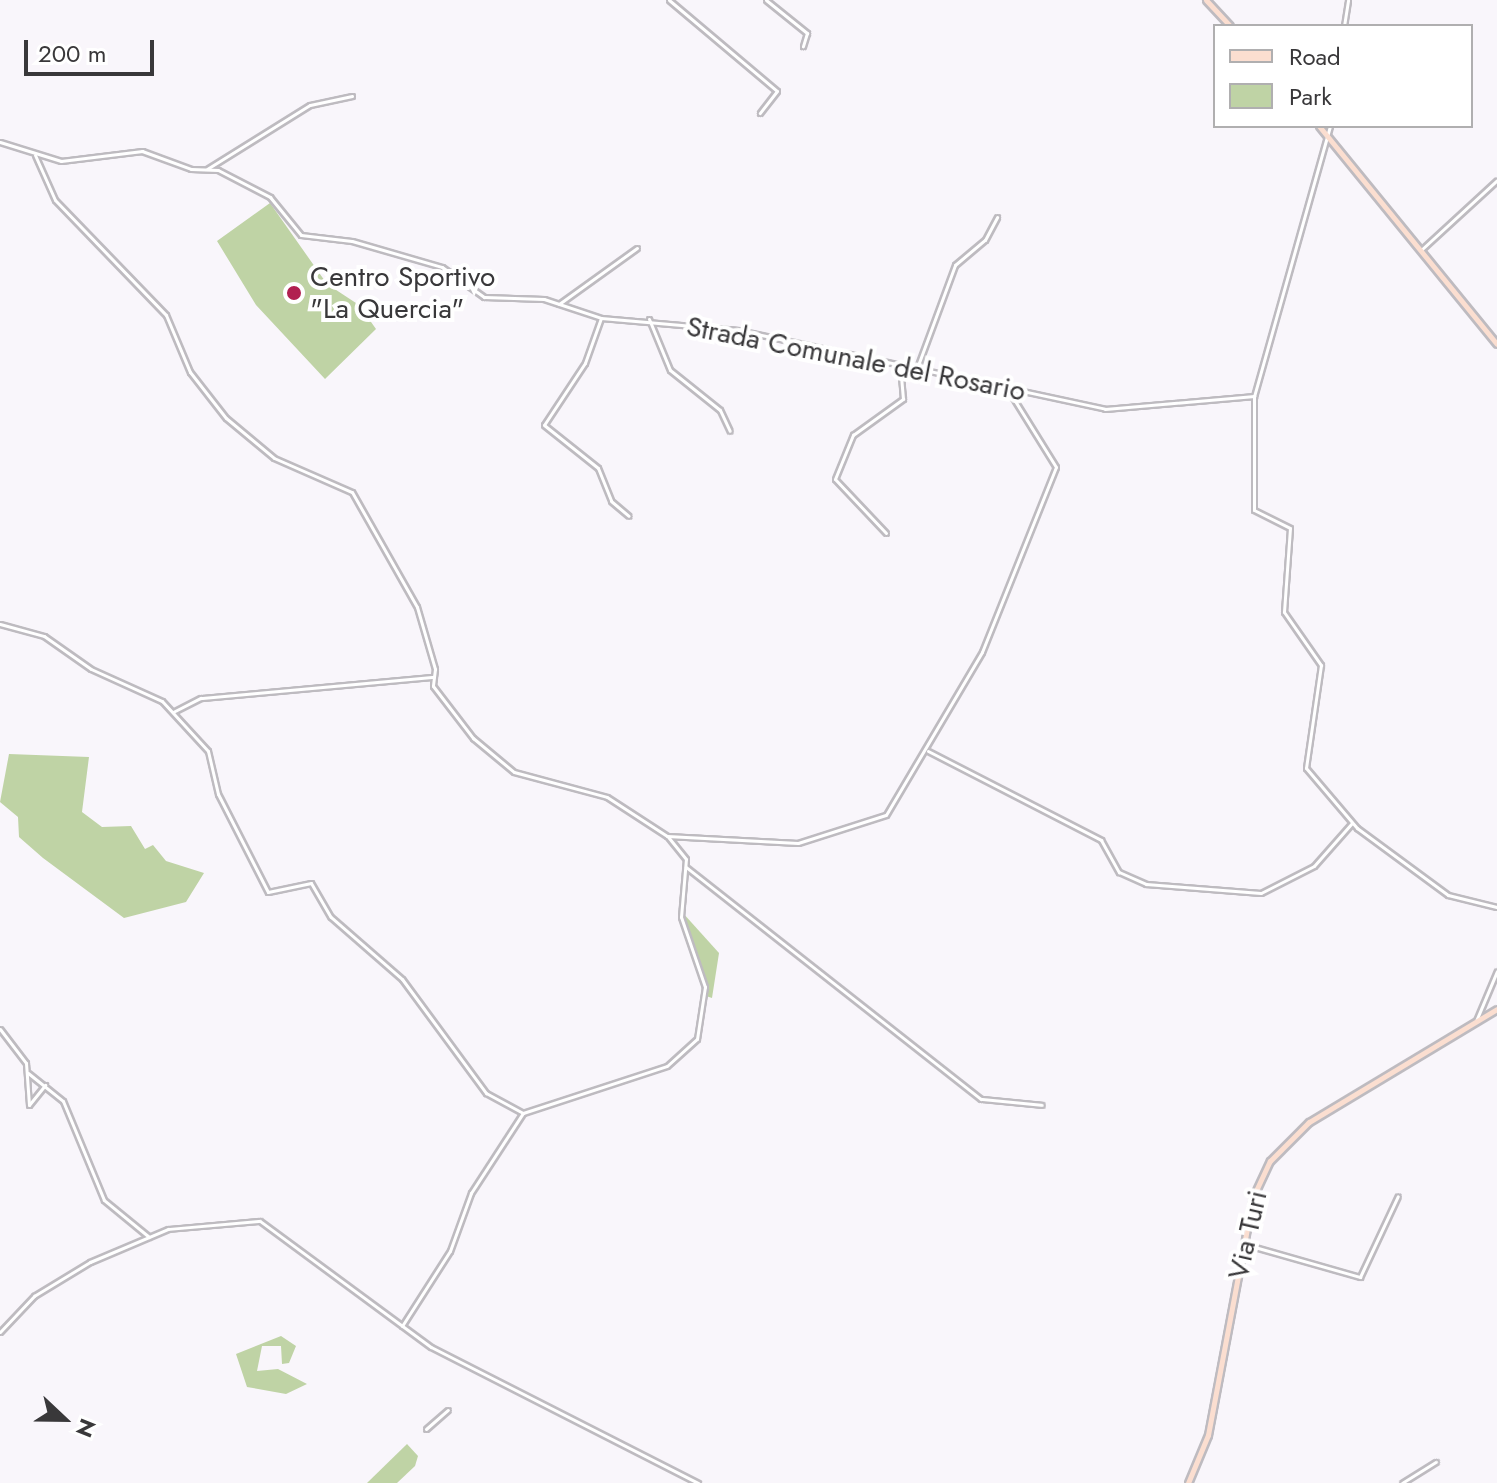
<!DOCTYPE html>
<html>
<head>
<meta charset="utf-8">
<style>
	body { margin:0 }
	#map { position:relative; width:1497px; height:1483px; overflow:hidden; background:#f9f6fb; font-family:Jost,sans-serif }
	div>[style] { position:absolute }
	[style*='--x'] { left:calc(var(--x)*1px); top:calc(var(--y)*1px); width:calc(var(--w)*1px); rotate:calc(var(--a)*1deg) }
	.green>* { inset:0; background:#bfd3a5 }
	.roads { filter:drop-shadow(2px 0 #bebbc0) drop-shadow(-2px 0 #bebbc0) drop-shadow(0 2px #bebbc0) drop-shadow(0 -2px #bebbc0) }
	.street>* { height:3px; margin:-1.5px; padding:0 1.5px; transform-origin:1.5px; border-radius:1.5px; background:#fff }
	.secondary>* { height:5px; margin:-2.5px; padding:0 2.5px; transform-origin:2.5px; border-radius:2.5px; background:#fbded0 }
	.dots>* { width:22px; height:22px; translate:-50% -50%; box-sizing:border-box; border:4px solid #fff; border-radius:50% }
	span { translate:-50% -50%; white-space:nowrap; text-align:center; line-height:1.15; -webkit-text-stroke:8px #fff; paint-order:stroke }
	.poi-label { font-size:28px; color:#39383a }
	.left { translate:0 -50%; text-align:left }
	.street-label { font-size:28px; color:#39383a }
	.legend { position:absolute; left:1213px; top:24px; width:260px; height:104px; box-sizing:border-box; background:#fff; border:2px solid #b0afb0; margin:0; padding:10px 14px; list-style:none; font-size:24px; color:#39383a }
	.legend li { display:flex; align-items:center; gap:16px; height:40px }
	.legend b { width:40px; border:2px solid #b0afb0 }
	.north { position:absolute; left:24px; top:1379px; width:80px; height:80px; -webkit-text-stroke:6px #fff; paint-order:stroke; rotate:112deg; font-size:22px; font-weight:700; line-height:32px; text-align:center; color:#39383a }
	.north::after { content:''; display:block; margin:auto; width:28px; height:36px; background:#39383a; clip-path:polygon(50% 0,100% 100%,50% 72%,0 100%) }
	.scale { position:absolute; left:24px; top:40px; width:130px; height:36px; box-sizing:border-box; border:4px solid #39383a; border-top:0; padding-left:10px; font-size:24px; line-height:28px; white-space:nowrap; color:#39383a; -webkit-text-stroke:6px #fff; paint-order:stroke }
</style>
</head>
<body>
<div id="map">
	<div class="green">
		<i style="clip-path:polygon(270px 203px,327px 284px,359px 305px,376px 329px,325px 379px,256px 305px,217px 241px)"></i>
		<i style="clip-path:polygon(9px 754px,89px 757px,82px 812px,102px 827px,131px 826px,145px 849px,153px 845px,166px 861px,204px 873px,186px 902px,124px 918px,43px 858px,19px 837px,18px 817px,0 802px)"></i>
		<i style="clip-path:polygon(682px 912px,719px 953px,712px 998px,706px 996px)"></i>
		<i style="clip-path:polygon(281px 1336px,296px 1346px,289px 1363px,282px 1364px,281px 1346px,262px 1346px,257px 1371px,278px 1369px,307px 1384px,286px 1394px,247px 1387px,236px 1354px)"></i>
		<i style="clip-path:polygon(407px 1444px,418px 1456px,415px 1466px,397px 1483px,367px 1483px)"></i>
	</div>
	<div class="roads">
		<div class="street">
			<i style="--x:669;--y:0;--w:141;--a:40.1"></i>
			<i style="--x:777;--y:91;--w:28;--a:128"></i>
			<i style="--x:766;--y:0;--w:53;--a:38.8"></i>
			<i style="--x:807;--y:33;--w:14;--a:107"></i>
			<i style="--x:1344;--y:26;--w:26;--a:-81"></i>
			<i style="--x:1330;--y:126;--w:280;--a:105.7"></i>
			<i style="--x:1254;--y:396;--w:114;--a:90"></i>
			<i style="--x:1254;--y:510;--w:40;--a:26.6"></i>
			<i style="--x:1290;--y:528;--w:84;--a:94.1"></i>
			<i style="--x:1284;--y:612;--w:65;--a:55.1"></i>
			<i style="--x:1321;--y:665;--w:104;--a:98.3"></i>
			<i style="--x:1306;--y:768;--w:79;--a:49.6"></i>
			<i style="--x:1357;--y:828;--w:113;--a:36.4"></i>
			<i style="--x:1448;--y:895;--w:50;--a:13.8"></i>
			<i style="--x:0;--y:142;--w:64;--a:17.3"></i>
			<i style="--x:61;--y:161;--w:82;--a:-7"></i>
			<i style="--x:142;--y:151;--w:52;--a:20.2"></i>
			<i style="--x:191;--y:169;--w:27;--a:2"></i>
			<i style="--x:218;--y:170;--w:59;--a:27.4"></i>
			<i style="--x:270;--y:197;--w:49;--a:50.8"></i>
			<i style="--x:301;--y:235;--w:51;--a:6.7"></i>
			<i style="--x:352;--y:241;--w:94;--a:16.1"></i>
			<i style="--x:442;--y:267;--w:52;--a:35.5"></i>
			<i style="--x:484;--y:297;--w:60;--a:1.9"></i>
			<i style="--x:544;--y:299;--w:60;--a:18.4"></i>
			<i style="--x:601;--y:318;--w:138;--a:5"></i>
			<i style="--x:738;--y:330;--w:375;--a:12.1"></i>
			<i style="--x:1105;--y:409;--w:150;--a:-5"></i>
			<i style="--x:35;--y:155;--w:49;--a:66"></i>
			<i style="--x:55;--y:200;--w:160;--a:46"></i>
			<i style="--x:166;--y:315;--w:62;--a:67.2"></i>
			<i style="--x:190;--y:372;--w:58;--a:52"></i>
			<i style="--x:226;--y:418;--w:62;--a:39.8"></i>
			<i style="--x:274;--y:458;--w:85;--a:23.6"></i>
			<i style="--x:352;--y:492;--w:132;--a:60.5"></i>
			<i style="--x:417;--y:607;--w:65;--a:73.8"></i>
			<i style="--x:435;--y:669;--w:17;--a:97"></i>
			<i style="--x:433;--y:686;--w:66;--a:52.4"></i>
			<i style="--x:473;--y:738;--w:53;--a:39.7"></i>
			<i style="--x:514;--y:772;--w:96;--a:15"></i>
			<i style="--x:607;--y:797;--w:72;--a:33"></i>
			<i style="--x:667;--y:836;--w:131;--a:3.1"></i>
			<i style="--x:798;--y:843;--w:92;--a:-17.7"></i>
			<i style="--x:886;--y:815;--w:189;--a:-59.5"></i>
			<i style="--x:982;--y:652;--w:199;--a:-68.2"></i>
			<i style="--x:1056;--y:467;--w:93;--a:-121.8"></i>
			<i style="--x:207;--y:169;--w:121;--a:-31.9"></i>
			<i style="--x:310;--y:105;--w:43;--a:-12.1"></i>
			<i style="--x:1421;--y:250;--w:103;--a:-42.6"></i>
			<i style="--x:559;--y:304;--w:96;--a:-35.7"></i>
			<i style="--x:601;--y:318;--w:48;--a:109.6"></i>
			<i style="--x:585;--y:363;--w:74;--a:123.5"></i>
			<i style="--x:544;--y:425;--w:69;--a:38.5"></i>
			<i style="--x:598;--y:468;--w:35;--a:68"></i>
			<i style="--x:611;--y:501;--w:23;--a:40"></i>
			<i style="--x:649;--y:319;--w:55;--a:67.6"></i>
			<i style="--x:670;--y:370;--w:64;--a:38.7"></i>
			<i style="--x:720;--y:410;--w:23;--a:65"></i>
			<i style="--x:917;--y:368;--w:110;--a:-69.7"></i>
			<i style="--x:955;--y:265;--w:39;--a:-40"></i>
			<i style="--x:985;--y:240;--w:26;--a:-62"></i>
			<i style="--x:886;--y:533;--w:74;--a:-133.4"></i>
			<i style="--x:835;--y:479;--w:48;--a:-67.8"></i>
			<i style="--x:853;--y:435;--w:62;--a:-35.8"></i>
			<i style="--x:903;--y:399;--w:35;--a:-95"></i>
			<i style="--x:0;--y:624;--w:46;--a:15.3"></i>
			<i style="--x:44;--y:636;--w:57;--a:35.1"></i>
			<i style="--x:91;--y:669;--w:78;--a:24.3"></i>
			<i style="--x:162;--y:701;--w:68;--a:47.4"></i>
			<i style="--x:208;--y:751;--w:44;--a:76.9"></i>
			<i style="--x:218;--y:794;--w:110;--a:63"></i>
			<i style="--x:268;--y:892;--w:44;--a:-11.8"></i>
			<i style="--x:311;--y:883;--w:39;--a:60"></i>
			<i style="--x:331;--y:917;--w:94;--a:41.1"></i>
			<i style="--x:402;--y:979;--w:142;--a:53.6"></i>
			<i style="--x:486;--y:1093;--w:42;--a:28.4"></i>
			<i style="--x:173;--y:712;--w:31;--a:-27"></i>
			<i style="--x:201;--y:698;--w:233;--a:-5.2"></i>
			<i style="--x:928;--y:751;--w:195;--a:27.2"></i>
			<i style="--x:1101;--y:840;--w:37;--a:61"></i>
			<i style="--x:1119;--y:872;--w:30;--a:24"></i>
			<i style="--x:1146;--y:884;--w:115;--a:4.5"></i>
			<i style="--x:1261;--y:893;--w:59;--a:-27"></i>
			<i style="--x:1314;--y:866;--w:57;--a:-48.5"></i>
			<i style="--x:686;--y:867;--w:375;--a:38.2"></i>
			<i style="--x:981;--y:1099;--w:61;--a:5.6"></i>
			<i style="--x:1476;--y:1021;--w:54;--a:-67.2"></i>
			<i style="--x:0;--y:1029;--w:43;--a:52.6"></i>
			<i style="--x:26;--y:1063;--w:42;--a:85.9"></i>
			<i style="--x:29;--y:1105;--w:26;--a:-51"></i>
			<i style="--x:28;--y:1073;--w:45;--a:38.7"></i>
			<i style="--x:63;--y:1101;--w:107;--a:67.5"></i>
			<i style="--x:104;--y:1200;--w:58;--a:39.4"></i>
			<i style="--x:1244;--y:1244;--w:121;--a:15.9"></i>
			<i style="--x:1360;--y:1277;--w:89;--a:-64.9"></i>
			<i style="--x:402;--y:1326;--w:89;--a:-57.4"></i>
			<i style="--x:450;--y:1251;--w:62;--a:-70.1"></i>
			<i style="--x:471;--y:1193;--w:95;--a:-57"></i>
			<i style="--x:523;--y:1113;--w:151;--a:-18.1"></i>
			<i style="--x:667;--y:1066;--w:40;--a:-42"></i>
			<i style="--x:697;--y:1039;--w:53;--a:-81.3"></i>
			<i style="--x:705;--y:987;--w:74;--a:-108.9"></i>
			<i style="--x:681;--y:917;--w:58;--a:-85.1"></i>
			<i style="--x:686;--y:859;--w:28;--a:-129"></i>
			<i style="--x:0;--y:1332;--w:50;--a:-46.6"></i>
			<i style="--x:34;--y:1296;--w:66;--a:-31.3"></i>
			<i style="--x:90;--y:1262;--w:85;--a:-22.9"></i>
			<i style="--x:168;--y:1229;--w:92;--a:-5"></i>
			<i style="--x:260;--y:1221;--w:212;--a:36.4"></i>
			<i style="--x:431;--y:1347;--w:300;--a:27"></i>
			<i style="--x:426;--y:1429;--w:29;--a:-41"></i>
			<i style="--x:1402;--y:1483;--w:40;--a:-32"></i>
		</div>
		<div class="secondary">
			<i style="--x:1206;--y:0;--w:35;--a:47"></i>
			<i style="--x:1319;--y:126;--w:281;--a:50.8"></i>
			<i style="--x:1188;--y:1483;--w:52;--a:-67.4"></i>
			<i style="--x:1208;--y:1435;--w:242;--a:-79.3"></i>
			<i style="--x:1253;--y:1197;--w:40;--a:-65"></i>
			<i style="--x:1270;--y:1161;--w:55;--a:-45"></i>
			<i style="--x:1309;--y:1122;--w:219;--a:-31"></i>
		</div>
	</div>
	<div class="dots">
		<i style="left:294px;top:293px;background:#b12050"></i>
	</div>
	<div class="poi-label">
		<span class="left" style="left:310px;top:293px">Centro Sportivo<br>"La Quercia"</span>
	</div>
	<div class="street-label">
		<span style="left:856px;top:359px;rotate:11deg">Strada Comunale del Rosario</span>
		<span style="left:1248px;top:1235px;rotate:-77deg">Via Turi</span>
	</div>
	<ul class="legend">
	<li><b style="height:10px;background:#fbded0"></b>Road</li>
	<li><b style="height:22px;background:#bfd3a5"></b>Park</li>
	</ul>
	<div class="north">N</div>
	<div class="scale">200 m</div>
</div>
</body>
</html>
